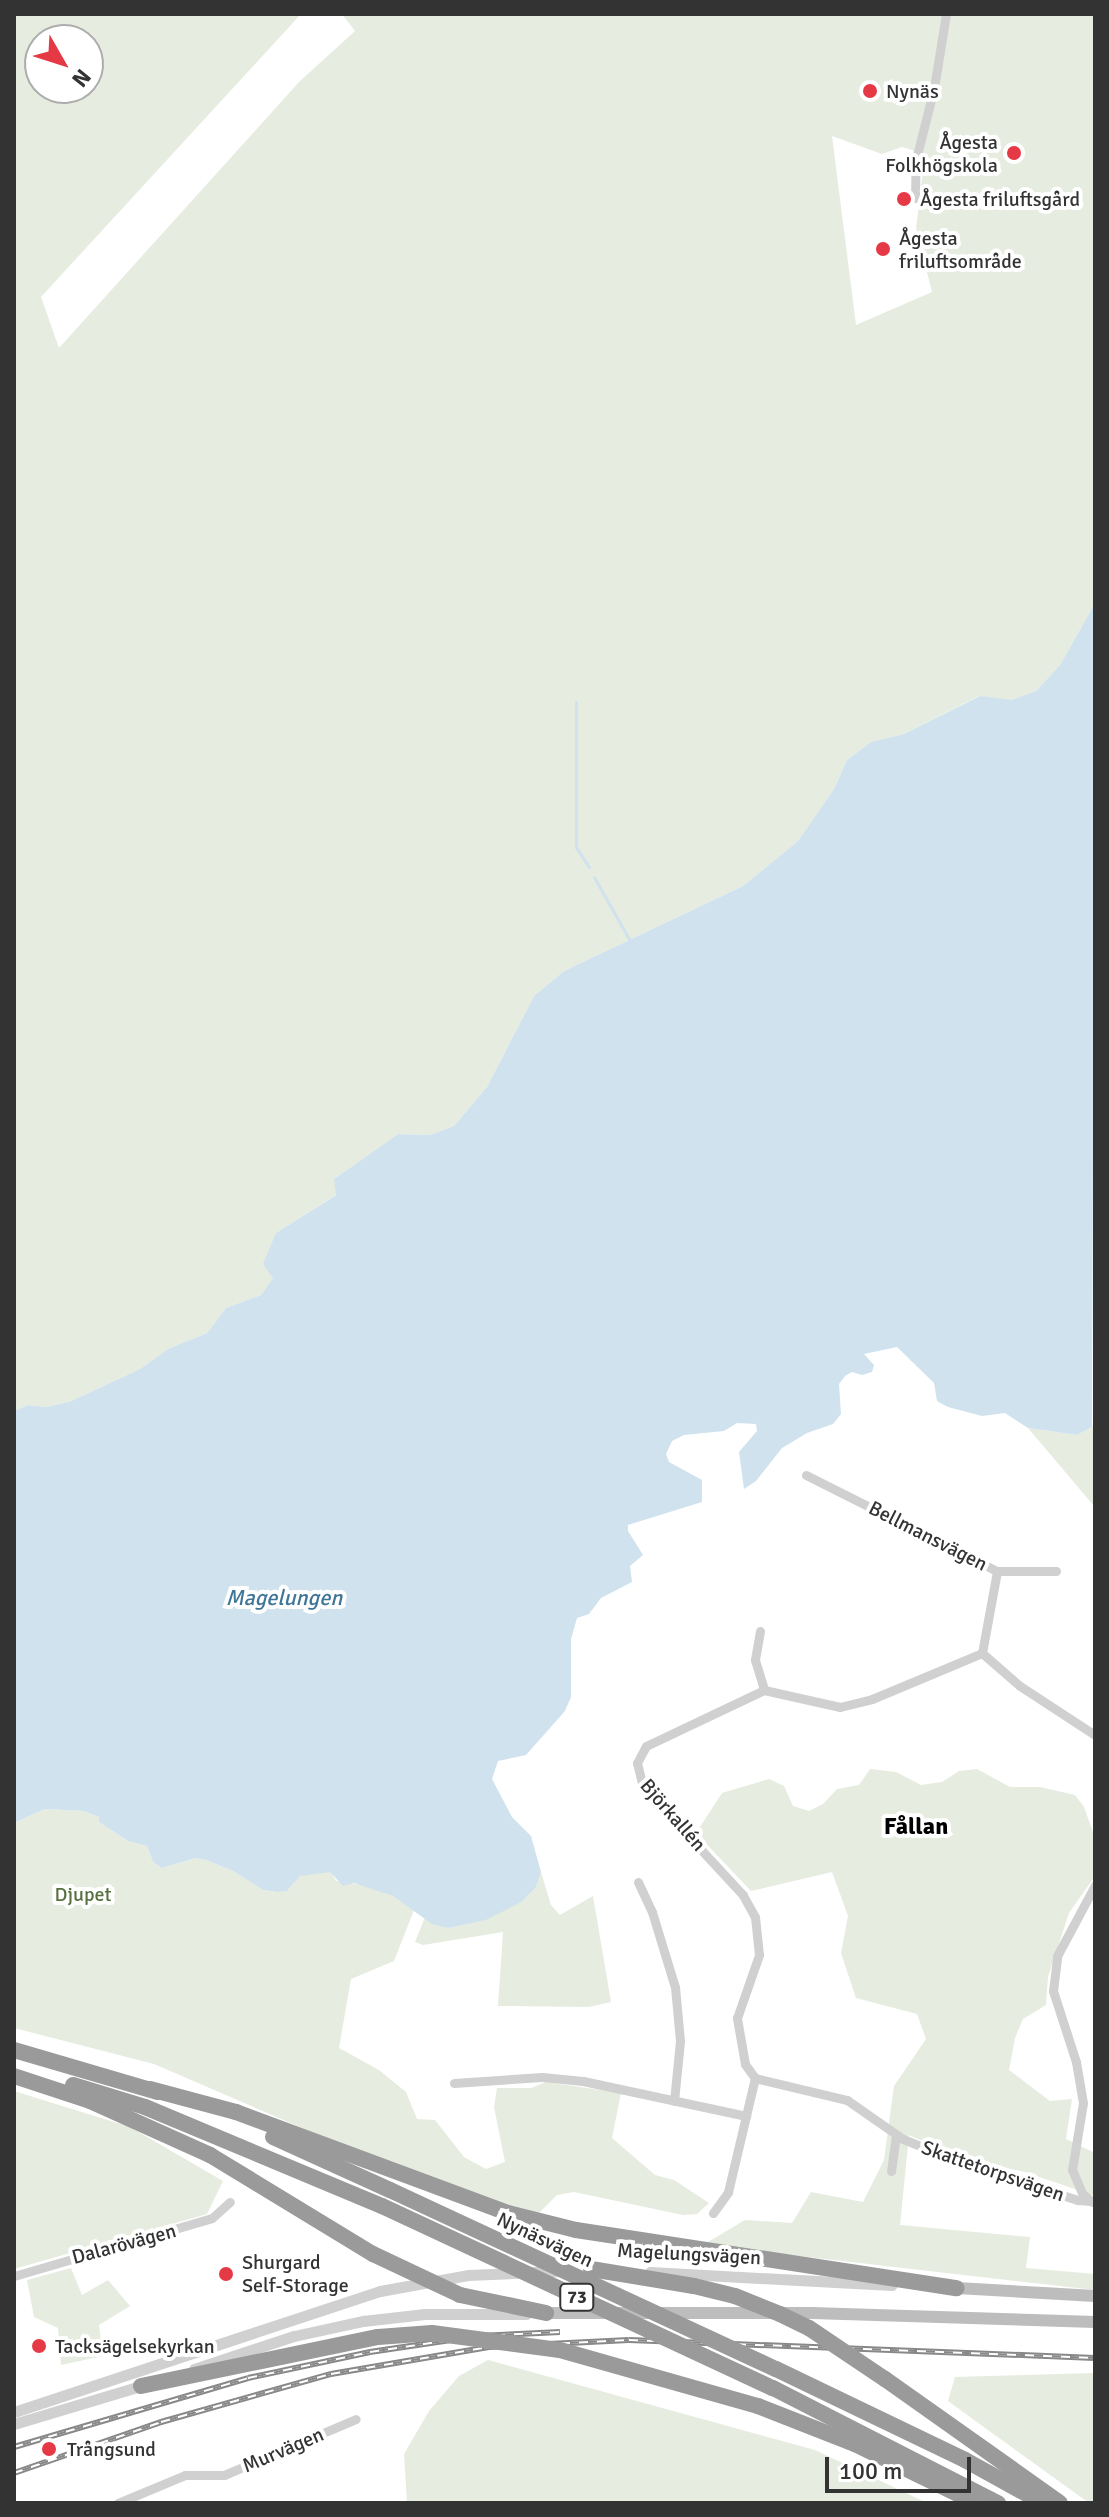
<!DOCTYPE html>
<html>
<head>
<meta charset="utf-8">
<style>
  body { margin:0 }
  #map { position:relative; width:1109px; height:2517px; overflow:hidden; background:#fff; font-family:Signika,sans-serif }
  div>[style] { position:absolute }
  .green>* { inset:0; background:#e6ecdf }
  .water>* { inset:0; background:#cfe2ee }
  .stream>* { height:3px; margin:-1.5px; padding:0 1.5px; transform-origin:1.5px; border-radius:1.5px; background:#cfe2ee }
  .minor>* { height:9px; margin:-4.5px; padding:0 4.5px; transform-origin:4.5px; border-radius:4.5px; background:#d0d0d0 }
  .tertiary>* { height:11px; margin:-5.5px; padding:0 5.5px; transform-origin:5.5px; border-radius:5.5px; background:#d0d0d0 }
  .secondary>* { height:12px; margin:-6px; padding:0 6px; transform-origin:6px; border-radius:6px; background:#bdbdbd }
  .motorway>* { height:16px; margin:-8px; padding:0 8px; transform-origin:8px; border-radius:8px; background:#9a9a9a }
  .rail>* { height:6px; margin-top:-3px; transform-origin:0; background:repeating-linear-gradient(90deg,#fff 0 9px,#888 0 18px); box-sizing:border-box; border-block:2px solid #888 }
  .motorway-bridge>* { height:16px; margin:-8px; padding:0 8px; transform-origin:8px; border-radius:8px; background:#9a9a9a }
  .dots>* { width:22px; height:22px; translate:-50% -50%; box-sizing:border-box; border:4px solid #fff; border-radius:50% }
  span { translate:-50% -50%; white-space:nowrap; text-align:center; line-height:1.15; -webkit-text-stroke:8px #fff; paint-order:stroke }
  .shield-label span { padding:2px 6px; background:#fff; border:2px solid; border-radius:6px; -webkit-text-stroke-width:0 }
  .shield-label { font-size:18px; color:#333; font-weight:700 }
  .poi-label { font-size:20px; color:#333 }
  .left { translate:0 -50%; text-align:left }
  .right { translate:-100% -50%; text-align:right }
  .street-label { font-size:20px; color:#333 }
  .park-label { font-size:20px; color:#56703f }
  .water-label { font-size:22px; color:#3f7597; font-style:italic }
  .quarter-label { font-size:24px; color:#000; font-weight:700 }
  .frame { position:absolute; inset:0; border:16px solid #333; pointer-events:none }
  .north { position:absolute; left:24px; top:24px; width:80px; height:80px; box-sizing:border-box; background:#fff; border:2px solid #adadad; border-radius:50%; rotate:129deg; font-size:22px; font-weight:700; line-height:32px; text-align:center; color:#333 }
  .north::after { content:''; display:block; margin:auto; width:28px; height:36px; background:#e63946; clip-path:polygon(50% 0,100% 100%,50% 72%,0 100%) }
  .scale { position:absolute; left:825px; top:2457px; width:146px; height:36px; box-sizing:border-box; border:4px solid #333; border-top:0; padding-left:10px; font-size:24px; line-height:28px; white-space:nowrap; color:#333; -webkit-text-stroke:6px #fff; paint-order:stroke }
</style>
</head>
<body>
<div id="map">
  <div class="green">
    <i style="clip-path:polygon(evenodd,14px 14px,301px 14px,41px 297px,59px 348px,299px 82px,355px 31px,342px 14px,1095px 14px,1095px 603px,1060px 665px,1036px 691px,1012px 701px,979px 696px,904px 734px,871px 742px,847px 760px,834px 789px,798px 841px,743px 886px,564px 971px,534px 996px,487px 1087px,454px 1126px,430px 1135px,398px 1134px,334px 1179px,337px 1194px,276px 1233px,273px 1278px,261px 1295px,226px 1308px,207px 1333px,168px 1349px,140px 1369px,69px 1402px,46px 1407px,28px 1405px,14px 1411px,14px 14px,40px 40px,88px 40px,88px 88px,40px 88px,40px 40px,14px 14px,832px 136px,882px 154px,902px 147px,925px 154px,916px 228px,932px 292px,856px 325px,832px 136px)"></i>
    <i style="clip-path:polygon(1095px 1420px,1095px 1506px,1094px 1506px,1028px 1428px,1077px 1435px,1092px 1427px)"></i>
    <i style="clip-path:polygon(870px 1769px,896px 1772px,921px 1785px,942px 1782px,959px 1771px,977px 1769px,1010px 1787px,1040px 1787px,1075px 1795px,1084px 1807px,1095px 1838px,1095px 1876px,1069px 1913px,1048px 1977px,1046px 2005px,1023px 2019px,1015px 2038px,1009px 2070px,1050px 2101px,1072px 2099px,1066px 2139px,1095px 2153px,1095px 2196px,1025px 2172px,962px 2158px,909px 2135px,900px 2225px,1030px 2237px,1026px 2268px,1095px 2274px,1095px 2290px,703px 2245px,745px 2220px,792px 2223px,811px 2192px,863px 2202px,884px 2160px,894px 2086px,926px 2039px,917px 2014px,856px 1998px,841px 1953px,848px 1916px,832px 1872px,751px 1891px,696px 1833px,722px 1793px,769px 1779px,784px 1786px,793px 1806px,809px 1811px,823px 1804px,837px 1789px,859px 1785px)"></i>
    <i style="clip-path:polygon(45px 1809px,84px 1811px,99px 1817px,99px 1822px,128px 1841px,147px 1846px,153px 1862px,162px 1868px,196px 1858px,206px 1860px,233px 1871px,263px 1890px,277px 1892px,287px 1891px,300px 1876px,312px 1871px,331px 1872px,336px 1881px,364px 1885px,393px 1896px,414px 1910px,394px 1961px,351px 1979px,339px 2048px,379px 2070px,406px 2092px,417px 2119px,435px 2120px,464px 2157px,486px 2169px,505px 2162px,494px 2107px,497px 2088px,531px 2088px,546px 2082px,621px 2093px,612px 2138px,655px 2175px,674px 2180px,709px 2203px,697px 2214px,683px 2215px,574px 2192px,557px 2195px,538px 2214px,497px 2204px,339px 2144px,154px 2064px,14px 2028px,14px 1823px)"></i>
    <i style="clip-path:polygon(541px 1872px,551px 1905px,560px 1915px,593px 1896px,611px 2002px,589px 2007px,498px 2006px,503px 1932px,423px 1945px,415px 1942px,425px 1917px,449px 1928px,485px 1920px,536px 1887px)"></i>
    <i style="clip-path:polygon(14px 2091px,130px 2127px,223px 2181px,207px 2214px,14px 2269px)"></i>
    <i style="clip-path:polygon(71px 2268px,82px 2295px,108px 2280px,130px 2306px,99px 2325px,103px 2356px,61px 2365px,58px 2328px,34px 2317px,27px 2280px)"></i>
    <i style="clip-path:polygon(488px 2360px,815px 2450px,927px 2503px,407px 2503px,404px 2454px,429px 2411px,459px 2376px)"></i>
    <i style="clip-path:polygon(1095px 2373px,1095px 2503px,1089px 2503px,948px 2401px,955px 2377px)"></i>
  </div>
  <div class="water">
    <i style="clip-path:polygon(1095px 603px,1092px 1427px,1077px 1435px,1028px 1428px,1005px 1413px,982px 1416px,948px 1407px,937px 1401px,934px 1383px,897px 1347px,864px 1354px,874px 1365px,872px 1372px,862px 1375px,852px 1372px,845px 1376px,839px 1384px,841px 1414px,833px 1424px,807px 1433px,782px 1448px,756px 1481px,744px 1489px,739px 1452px,757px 1431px,756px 1424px,737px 1423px,724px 1431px,684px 1435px,672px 1441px,666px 1454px,669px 1462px,702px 1480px,702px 1502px,628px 1525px,628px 1531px,643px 1555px,630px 1566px,632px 1582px,601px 1598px,589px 1614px,577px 1618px,571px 1639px,571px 1697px,565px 1711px,526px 1755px,498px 1761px,492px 1779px,512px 1817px,531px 1836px,541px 1872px,536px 1887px,521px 1902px,486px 1920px,449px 1928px,432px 1924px,393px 1896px,354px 1883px,343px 1886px,330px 1872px,300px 1876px,287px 1891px,277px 1892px,263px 1890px,233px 1871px,206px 1860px,196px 1858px,162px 1868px,153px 1862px,147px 1846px,128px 1841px,99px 1822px,99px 1817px,84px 1811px,45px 1809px,14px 1823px,14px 1411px,28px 1405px,46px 1407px,69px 1402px,140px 1369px,168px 1349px,207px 1333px,226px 1308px,261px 1295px,273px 1278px,263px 1264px,276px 1233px,336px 1195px,334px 1179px,398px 1134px,430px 1135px,454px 1126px,487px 1087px,534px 996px,564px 971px,743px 886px,798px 841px,834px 789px,847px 760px,871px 742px,904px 734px,980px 696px,1012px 700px,1036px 691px,1060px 665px)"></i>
  </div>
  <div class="stream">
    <i style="left:576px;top:702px;width:145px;rotate:90deg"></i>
    <i style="left:576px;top:847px;width:24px;rotate:57deg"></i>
    <i style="left:594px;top:877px;width:71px;rotate:60.6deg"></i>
  </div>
  <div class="minor">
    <i style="left:915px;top:198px;width:39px;rotate:-89deg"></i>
    <i style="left:916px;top:159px;width:73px;rotate:-75.8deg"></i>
    <i style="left:934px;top:88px;width:75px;rotate:-80.8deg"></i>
    <i style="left:806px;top:1475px;width:214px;rotate:26.7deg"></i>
    <i style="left:997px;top:1571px;width:59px"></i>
    <i style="left:760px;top:1631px;width:29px;rotate:100deg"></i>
    <i style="left:755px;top:1660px;width:31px;rotate:73deg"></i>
    <i style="left:982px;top:1653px;width:83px;rotate:-79.6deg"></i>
    <i style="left:638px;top:1882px;width:33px;rotate:65deg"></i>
    <i style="left:652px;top:1912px;width:78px;rotate:73deg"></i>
    <i style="left:675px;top:1987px;width:54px;rotate:84.7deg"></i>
    <i style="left:680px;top:2041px;width:60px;rotate:95.7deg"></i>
    <i style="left:755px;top:2078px;width:17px;rotate:-126deg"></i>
    <i style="left:745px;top:2064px;width:47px;rotate:-99.9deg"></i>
    <i style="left:737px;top:2018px;width:67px;rotate:-70.8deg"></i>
    <i style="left:759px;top:1955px;width:38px;rotate:-96deg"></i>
    <i style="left:755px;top:1917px;width:25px;rotate:-119deg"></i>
    <i style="left:743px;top:1895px;width:147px;rotate:-132.8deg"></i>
    <i style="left:643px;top:1787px;width:25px;rotate:-104deg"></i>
    <i style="left:637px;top:1763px;width:19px;rotate:-62deg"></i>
    <i style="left:646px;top:1746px;width:131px;rotate:-25.4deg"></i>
    <i style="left:764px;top:1690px;width:78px;rotate:12.6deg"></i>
    <i style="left:840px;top:1707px;width:33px;rotate:-14deg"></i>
    <i style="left:872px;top:1699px;width:119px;rotate:-22.7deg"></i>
    <i style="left:982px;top:1653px;width:50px;rotate:41deg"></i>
    <i style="left:1020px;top:1686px;width:90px;rotate:33.2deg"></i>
    <i style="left:755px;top:2078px;width:95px;rotate:13.4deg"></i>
    <i style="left:847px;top:2100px;width:68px;rotate:34.9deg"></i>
    <i style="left:903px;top:2139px;width:61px;rotate:22deg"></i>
    <i style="left:960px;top:2162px;width:124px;rotate:17.9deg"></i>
    <i style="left:1078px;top:2200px;width:13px;rotate:4deg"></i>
    <i style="left:454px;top:2083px;width:88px;rotate:-3.9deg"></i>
    <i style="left:542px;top:2077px;width:41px;rotate:5.6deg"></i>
    <i style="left:583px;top:2081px;width:167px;rotate:12.1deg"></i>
    <i style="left:891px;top:2171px;width:35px;rotate:-82deg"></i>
    <i style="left:1092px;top:2202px;width:13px;rotate:-138deg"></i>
    <i style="left:1082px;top:2193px;width:25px;rotate:-113deg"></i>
    <i style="left:1072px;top:2170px;width:68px;rotate:-80.7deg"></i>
    <i style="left:1083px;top:2103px;width:42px;rotate:-99.7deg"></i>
    <i style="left:1076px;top:2062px;width:75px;rotate:-107.9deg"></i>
    <i style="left:1053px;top:1991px;width:35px;rotate:-83deg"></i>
    <i style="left:1057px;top:1956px;width:81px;rotate:-61.8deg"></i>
    <i style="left:713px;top:2213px;width:26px;rotate:-54deg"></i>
    <i style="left:728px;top:2192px;width:117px;rotate:-76.7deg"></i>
    <i style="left:14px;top:2276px;width:206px;rotate:-16.3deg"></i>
    <i style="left:212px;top:2218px;width:24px;rotate:-42deg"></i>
    <i style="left:118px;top:2503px;width:73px;rotate:-22.7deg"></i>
    <i style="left:185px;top:2475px;width:39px"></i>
    <i style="left:224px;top:2475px;width:143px;rotate:-23deg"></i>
  </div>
  <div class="tertiary">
    <i style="left:650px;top:2272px;width:242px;rotate:3.1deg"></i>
    <i style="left:194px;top:2369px;width:105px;rotate:-18.3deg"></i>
    <i style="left:294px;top:2336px;width:71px;rotate:-12.3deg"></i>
    <i style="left:363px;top:2321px;width:62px;rotate:-6.4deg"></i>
    <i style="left:425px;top:2314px;width:101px"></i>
    <i style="left:14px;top:2412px;width:385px;rotate:-18.3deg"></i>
    <i style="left:380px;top:2291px;width:89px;rotate:-10.3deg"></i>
    <i style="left:468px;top:2275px;width:92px;rotate:-2.5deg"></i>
    <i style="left:14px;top:2424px;width:139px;rotate:-16.7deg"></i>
  </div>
  <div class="secondary">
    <i style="left:957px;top:2288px;width:138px;rotate:3.3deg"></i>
    <i style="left:546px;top:2313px;width:266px"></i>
    <i style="left:812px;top:2313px;width:283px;rotate:1.8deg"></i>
  </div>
  <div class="motorway">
    <i style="left:14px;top:2050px;width:150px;rotate:16.3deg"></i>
    <i style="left:14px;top:2076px;width:80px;rotate:18.2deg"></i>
    <i style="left:90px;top:2101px;width:132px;rotate:24.2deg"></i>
    <i style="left:210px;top:2155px;width:191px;rotate:31.3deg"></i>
    <i style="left:73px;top:2085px;width:75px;rotate:17deg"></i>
    <i style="left:145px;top:2107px;width:257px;rotate:22.7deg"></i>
    <i style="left:150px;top:2089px;width:89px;rotate:15deg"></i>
    <i style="left:236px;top:2112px;width:290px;rotate:20.4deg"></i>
    <i style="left:508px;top:2213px;width:70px;rotate:14deg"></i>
    <i style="left:576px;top:2230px;width:385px;rotate:8.7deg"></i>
    <i style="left:273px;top:2137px;width:128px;rotate:24.4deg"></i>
    <i style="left:591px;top:2269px;width:104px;rotate:9.4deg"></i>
    <i style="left:460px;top:2295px;width:88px;rotate:11.8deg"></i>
    <i style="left:776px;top:2369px;width:210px;rotate:25.7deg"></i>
    <i style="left:965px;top:2460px;width:89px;rotate:28.9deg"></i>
    <i style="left:885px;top:2379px;width:214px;rotate:35.3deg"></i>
    <i style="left:141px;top:2386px;width:242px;rotate:-11.7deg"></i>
    <i style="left:773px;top:2388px;width:253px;rotate:27.1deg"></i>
    <i style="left:758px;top:2406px;width:104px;rotate:21.4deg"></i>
    <i style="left:855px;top:2444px;width:135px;rotate:26deg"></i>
  </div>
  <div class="rail">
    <i style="left:14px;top:2447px;width:244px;rotate:-16.4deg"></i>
    <i style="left:248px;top:2378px;width:125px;rotate:-12deg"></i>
    <i style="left:370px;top:2352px;width:109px;rotate:-8.4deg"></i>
    <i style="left:478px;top:2336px;width:82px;rotate:-2.8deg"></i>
    <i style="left:14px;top:2473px;width:156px;rotate:-19.1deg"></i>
    <i style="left:161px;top:2422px;width:177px;rotate:-15.8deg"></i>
    <i style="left:331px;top:2374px;width:160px;rotate:-9.7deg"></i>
    <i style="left:489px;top:2347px;width:140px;rotate:-2.9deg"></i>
    <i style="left:629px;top:2340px;width:466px;rotate:2.2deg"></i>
  </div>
  <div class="motorway-bridge">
    <i style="left:390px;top:2190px;width:425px;rotate:24.9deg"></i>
    <i style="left:382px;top:2206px;width:431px;rotate:25deg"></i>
    <i style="left:373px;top:2254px;width:96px;rotate:25.2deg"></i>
    <i style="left:694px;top:2286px;width:42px;rotate:13.7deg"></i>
    <i style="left:735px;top:2296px;width:48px;rotate:21.8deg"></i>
    <i style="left:780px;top:2314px;width:32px;rotate:26deg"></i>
    <i style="left:809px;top:2328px;width:92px;rotate:33.9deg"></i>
    <i style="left:378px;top:2337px;width:54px;rotate:-4.2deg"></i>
    <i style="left:432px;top:2333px;width:129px;rotate:7.6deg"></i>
    <i style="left:560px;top:2350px;width:206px;rotate:15.8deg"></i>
  </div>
  <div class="dots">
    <i style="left:870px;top:91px;background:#e63946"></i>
    <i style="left:1014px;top:153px;background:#e63946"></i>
    <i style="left:904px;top:199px;background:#e63946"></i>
    <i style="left:883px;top:249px;background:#e63946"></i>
    <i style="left:226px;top:2274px;background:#e63946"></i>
    <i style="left:39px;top:2346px;background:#e63946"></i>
    <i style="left:49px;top:2449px;background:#e63946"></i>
  </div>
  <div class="shield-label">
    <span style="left:577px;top:2297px">73</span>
  </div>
  <div class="poi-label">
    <span class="left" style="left:886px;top:91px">Nynäs</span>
    <span class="right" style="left:998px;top:154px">Ågesta<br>Folkhögskola</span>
    <span class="left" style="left:920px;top:199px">Ågesta friluftsgård</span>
    <span class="left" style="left:899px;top:250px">Ågesta<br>friluftsområde</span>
    <span class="left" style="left:242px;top:2274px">Shurgard<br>Self-Storage</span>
    <span class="left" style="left:55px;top:2346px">Tacksägelsekyrkan</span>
    <span class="left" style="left:67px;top:2449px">Trångsund</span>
  </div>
  <div class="street-label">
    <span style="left:928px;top:1536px;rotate:27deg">Bellmansvägen</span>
    <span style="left:673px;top:1815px;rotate:49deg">Björkallén</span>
    <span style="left:993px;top:2171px;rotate:19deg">Skattetorpsvägen</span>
    <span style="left:545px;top:2240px;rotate:25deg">Nynäsvägen</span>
    <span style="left:124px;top:2244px;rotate:-15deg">Dalarövägen</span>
    <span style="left:689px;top:2254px;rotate:3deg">Magelungsvägen</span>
    <span style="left:283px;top:2450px;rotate:-23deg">Murvägen</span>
  </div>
  <div class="park-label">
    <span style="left:83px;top:1894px">Djupet</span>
  </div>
  <div class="water-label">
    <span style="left:284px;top:1598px">Magelungen</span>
  </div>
  <div class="quarter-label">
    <span style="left:916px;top:1827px">Fållan</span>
  </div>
  <div class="frame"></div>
  <div class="north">N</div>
  <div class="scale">100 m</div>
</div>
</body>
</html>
